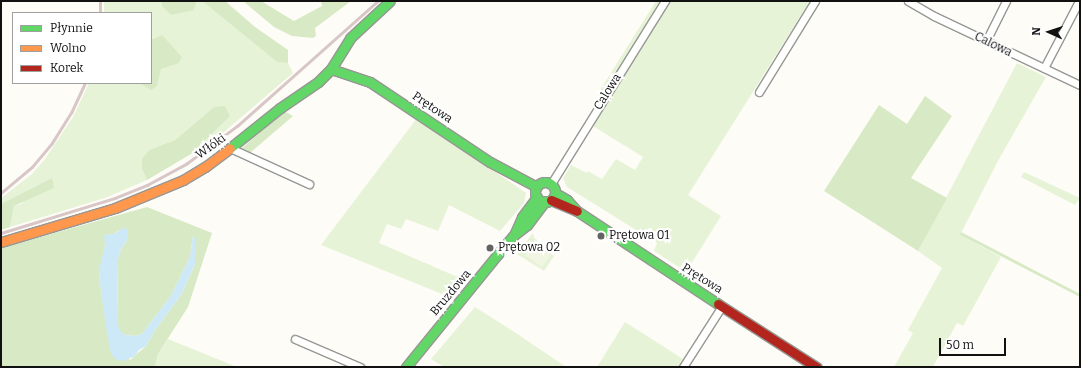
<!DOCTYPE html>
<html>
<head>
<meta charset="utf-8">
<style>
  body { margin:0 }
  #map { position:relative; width:1081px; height:368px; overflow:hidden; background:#fdfcf7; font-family:Bitter,serif }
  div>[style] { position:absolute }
  .green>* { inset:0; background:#e7f3d7 }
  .forest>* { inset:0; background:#d8eac5 }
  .pitch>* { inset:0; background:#f0f6e1 }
  .water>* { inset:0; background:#cde8f7 }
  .roads { filter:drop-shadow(1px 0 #979795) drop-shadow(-1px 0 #979795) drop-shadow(0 1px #979795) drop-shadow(0 -1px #979795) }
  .street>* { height:7px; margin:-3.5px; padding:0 3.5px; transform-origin:3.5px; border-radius:3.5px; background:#fffffe }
  .fast>* { height:9px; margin:-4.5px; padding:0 4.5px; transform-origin:4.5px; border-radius:4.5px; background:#63d668 }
  .fast>.ring { margin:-4.5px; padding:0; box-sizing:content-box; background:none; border:9px solid #63d668; border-radius:50% }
  .slow>* { height:9px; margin:-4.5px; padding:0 4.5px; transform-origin:4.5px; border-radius:4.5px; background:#ff974d }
  .jam>* { height:9px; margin:-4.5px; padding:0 4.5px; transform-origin:4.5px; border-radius:4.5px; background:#b3261e }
  .rail>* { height:2.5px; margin:-1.25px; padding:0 1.25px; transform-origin:1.25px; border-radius:1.25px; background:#d9c6c7 }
  .dots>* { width:11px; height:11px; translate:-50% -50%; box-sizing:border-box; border:2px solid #fff; border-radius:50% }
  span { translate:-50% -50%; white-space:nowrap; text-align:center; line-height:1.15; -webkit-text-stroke:4px #fff; paint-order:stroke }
  .street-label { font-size:12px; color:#111 }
  .poi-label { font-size:12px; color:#111 }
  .left { translate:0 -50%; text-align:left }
  .frame { position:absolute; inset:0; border:2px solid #111; pointer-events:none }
  .legend { position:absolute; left:12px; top:12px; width:140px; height:72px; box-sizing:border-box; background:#fff; border:1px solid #a0a0a0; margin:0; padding:5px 7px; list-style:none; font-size:12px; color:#111 }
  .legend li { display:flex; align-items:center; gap:8px; height:20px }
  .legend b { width:20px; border:1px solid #a0a0a0 }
  .north { position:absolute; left:1029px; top:12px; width:40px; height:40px; -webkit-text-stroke:3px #fff; paint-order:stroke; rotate:273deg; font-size:11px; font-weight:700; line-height:16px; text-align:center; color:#111 }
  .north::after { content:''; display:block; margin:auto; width:14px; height:18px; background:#111; clip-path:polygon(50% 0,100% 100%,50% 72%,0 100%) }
  .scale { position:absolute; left:939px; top:338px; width:67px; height:18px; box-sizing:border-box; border:2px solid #111; border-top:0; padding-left:5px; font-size:12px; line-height:14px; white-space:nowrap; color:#111; -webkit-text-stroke:3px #fff; paint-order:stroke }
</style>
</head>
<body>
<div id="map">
  <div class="green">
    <i style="clip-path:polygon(104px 1px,162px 1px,162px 6px,194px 10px,197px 1px,202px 1px,277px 62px,288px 63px,293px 73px,217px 138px,191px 154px,229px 116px,214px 107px,175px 140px,149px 150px,142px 169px,147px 180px,105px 198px,10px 227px,14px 206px,21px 204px,51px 179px,1px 204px,1px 198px,32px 174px,45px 159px,73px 117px,89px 83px,151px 83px,151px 13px,104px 13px)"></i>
    <i style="clip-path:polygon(656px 1px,661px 1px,601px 97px,597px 95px)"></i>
    <i style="clip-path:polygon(671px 1px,810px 1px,688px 195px,721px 216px,686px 272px,654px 251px,657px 243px,567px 187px,563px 178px,571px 165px,587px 173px,588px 171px,602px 179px,616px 159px,635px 170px,643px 157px,593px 126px)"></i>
    <i style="clip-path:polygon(1017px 63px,1046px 77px,999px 159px,960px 235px,1001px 257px,963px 326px,957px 323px,933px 367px,894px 367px,913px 333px,908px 330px,942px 268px,918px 251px)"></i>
    <i style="clip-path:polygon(417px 118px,526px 193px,524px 203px,500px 231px,449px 205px,438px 231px,406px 219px,401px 229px,387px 224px,379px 243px,460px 278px,447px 296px,321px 245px)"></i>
    <i style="clip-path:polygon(1024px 172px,1080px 198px,1075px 205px,1021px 177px)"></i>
    <i style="clip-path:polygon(533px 233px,534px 238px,539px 241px,537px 244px,554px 256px,544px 271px,517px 254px)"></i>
    <i style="clip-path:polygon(475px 307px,516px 333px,566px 367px,444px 367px,431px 359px)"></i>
    <i style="clip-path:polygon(625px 322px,683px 359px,678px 367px,597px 367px)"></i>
    <i style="clip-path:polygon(168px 339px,237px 367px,155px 367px,158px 354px)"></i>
  </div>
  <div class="forest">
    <i style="clip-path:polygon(162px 1px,197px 1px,194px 10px,171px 15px,162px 6px)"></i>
    <i style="clip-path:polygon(202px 1px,225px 1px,255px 27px,288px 50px,288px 63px,277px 62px)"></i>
    <i style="clip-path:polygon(243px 1px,261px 1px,294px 21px,322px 6px,321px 1px,351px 1px,315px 28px,316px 36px,313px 38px,292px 36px,274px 27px)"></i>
    <i style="clip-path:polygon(162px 35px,182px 57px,179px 63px,161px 69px,157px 86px,151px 90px,139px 83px,151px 83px,151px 40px)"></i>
    <i style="clip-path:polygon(925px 96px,952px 116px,911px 178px,947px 198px,918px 251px,824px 191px,879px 105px,907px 124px)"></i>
    <i style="clip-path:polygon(225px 106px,230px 116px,191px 154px,147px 180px,142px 169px,142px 159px,149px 150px,175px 140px,214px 107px)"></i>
    <i style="clip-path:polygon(284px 111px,293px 116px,250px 153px,241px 149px)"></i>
    <i style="clip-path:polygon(52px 178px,54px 188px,14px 206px,10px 227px,1px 230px,1px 204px)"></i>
    <i style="clip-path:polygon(evenodd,147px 207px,212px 233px,188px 307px,158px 354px,155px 367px,1px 367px,1px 248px,147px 207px,119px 230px,128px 239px,121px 249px,118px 259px,117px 324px,120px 332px,125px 335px,135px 336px,142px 334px,171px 296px,190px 257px,193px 236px,195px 264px,181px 295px,155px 330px,146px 346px,130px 360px,110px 341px,108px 336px,99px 276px,105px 245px,105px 235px,114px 234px,119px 230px)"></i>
    <i style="clip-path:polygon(961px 232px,1080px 294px,1080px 297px,960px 235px)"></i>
  </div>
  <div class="pitch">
    <i style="clip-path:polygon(534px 242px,551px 254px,542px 267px,525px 255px)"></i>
  </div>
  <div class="water">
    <i style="clip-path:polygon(123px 228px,127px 229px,128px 234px,128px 239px,121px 249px,118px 259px,117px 324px,121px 332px,125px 335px,135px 336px,142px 334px,171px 296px,190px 257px,193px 236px,196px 238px,195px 264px,181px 295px,155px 330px,146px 346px,139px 350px,135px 356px,124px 361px,117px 360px,111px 354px,106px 328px,99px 276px,100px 266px,105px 245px,104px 235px,114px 234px)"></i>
  </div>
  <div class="roads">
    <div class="street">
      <i style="left:908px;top:1px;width:30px;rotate:30deg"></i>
      <i style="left:934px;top:16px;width:161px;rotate:25.3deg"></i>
      <i style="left:986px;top:41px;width:45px;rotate:-63.4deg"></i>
      <i style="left:1044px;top:68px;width:76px;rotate:-62.4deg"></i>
      <i style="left:759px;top:92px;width:107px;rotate:-58.4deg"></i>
      <i style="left:230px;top:148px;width:87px;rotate:24.5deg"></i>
      <i style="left:551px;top:184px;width:216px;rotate:-58.1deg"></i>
      <i style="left:295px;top:339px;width:71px;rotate:23.3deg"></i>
      <i style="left:683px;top:367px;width:72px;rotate:-57.4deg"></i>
    </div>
    <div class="fast">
      <i style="left:331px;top:69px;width:41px;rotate:18.4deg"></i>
      <i style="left:370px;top:82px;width:144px;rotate:33.7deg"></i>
      <i style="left:490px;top:162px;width:53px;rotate:28deg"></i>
      <i style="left:230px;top:148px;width:64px;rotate:-38.7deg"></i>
      <i style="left:280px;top:108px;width:46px;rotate:-34.4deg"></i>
      <i style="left:318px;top:82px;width:18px;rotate:-45deg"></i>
      <i style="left:331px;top:69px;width:36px;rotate:-58deg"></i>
      <i style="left:350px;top:38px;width:54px;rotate:-42.8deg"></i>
      <i class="ring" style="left:535px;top:182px;width:11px;height:11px"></i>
      <i style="left:555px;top:193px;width:14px;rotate:30deg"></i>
      <i style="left:567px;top:200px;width:15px;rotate:48deg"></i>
      <i style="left:577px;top:211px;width:169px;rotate:33.4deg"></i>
      <i style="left:515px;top:233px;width:17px;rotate:-66deg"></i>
      <i style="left:522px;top:217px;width:25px;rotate:-53deg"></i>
      <i style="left:406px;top:367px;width:144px;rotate:-50.9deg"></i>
      <i style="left:497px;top:255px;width:26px;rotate:-50deg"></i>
      <i style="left:514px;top:235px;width:16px;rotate:-38deg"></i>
      <i style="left:527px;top:225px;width:30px;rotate:-53deg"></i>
    </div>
    <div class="slow">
      <i style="left:1px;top:242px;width:119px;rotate:-16.6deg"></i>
      <i style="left:115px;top:208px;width:74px;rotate:-22.4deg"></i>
      <i style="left:183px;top:180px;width:26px;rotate:-31deg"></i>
      <i style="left:205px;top:167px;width:31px;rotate:-37deg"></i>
    </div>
    <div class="jam">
      <i style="left:551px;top:200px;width:28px;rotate:23deg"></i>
      <i style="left:718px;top:304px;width:117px;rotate:32.7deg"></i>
    </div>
  </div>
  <div class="rail">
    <i style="left:100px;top:13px;width:12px;rotate:-90deg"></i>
    <i style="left:1px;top:193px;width:40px;rotate:-40deg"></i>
    <i style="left:32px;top:167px;width:31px;rotate:-50deg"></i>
    <i style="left:52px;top:143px;width:36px;rotate:-58deg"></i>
    <i style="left:71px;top:113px;width:33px;rotate:-65deg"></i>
    <i style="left:1px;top:233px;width:119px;rotate:-17.1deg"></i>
    <i style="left:115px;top:198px;width:35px;rotate:-22deg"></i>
    <i style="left:147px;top:185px;width:44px;rotate:-28.3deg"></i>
    <i style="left:186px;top:164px;width:64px;rotate:-36.7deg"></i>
    <i style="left:237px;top:126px;width:188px;rotate:-41.6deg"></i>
  </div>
  <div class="dots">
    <i style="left:601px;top:236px;background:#646362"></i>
    <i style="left:490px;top:248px;background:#646362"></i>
  </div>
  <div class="street-label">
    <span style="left:993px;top:45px;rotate:26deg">Calowa</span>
    <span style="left:608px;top:92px;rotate:-58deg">Calowa</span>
    <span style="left:432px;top:108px;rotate:34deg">Prętowa</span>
    <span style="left:211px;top:147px;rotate:-36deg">Włóki</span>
    <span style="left:702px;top:279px;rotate:32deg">Prętowa</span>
    <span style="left:451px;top:293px;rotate:-50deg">Bruzdowa</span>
  </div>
  <div class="poi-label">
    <span class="left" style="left:609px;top:236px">Prętowa 01</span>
    <span class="left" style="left:498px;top:248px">Prętowa 02</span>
  </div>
  <div class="frame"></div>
  <ul class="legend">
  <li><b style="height:5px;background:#63d668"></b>Płynnie</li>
  <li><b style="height:5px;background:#ff974d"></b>Wolno</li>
  <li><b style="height:5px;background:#b3261e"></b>Korek</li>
  </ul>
  <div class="north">N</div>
  <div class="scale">50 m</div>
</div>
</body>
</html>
